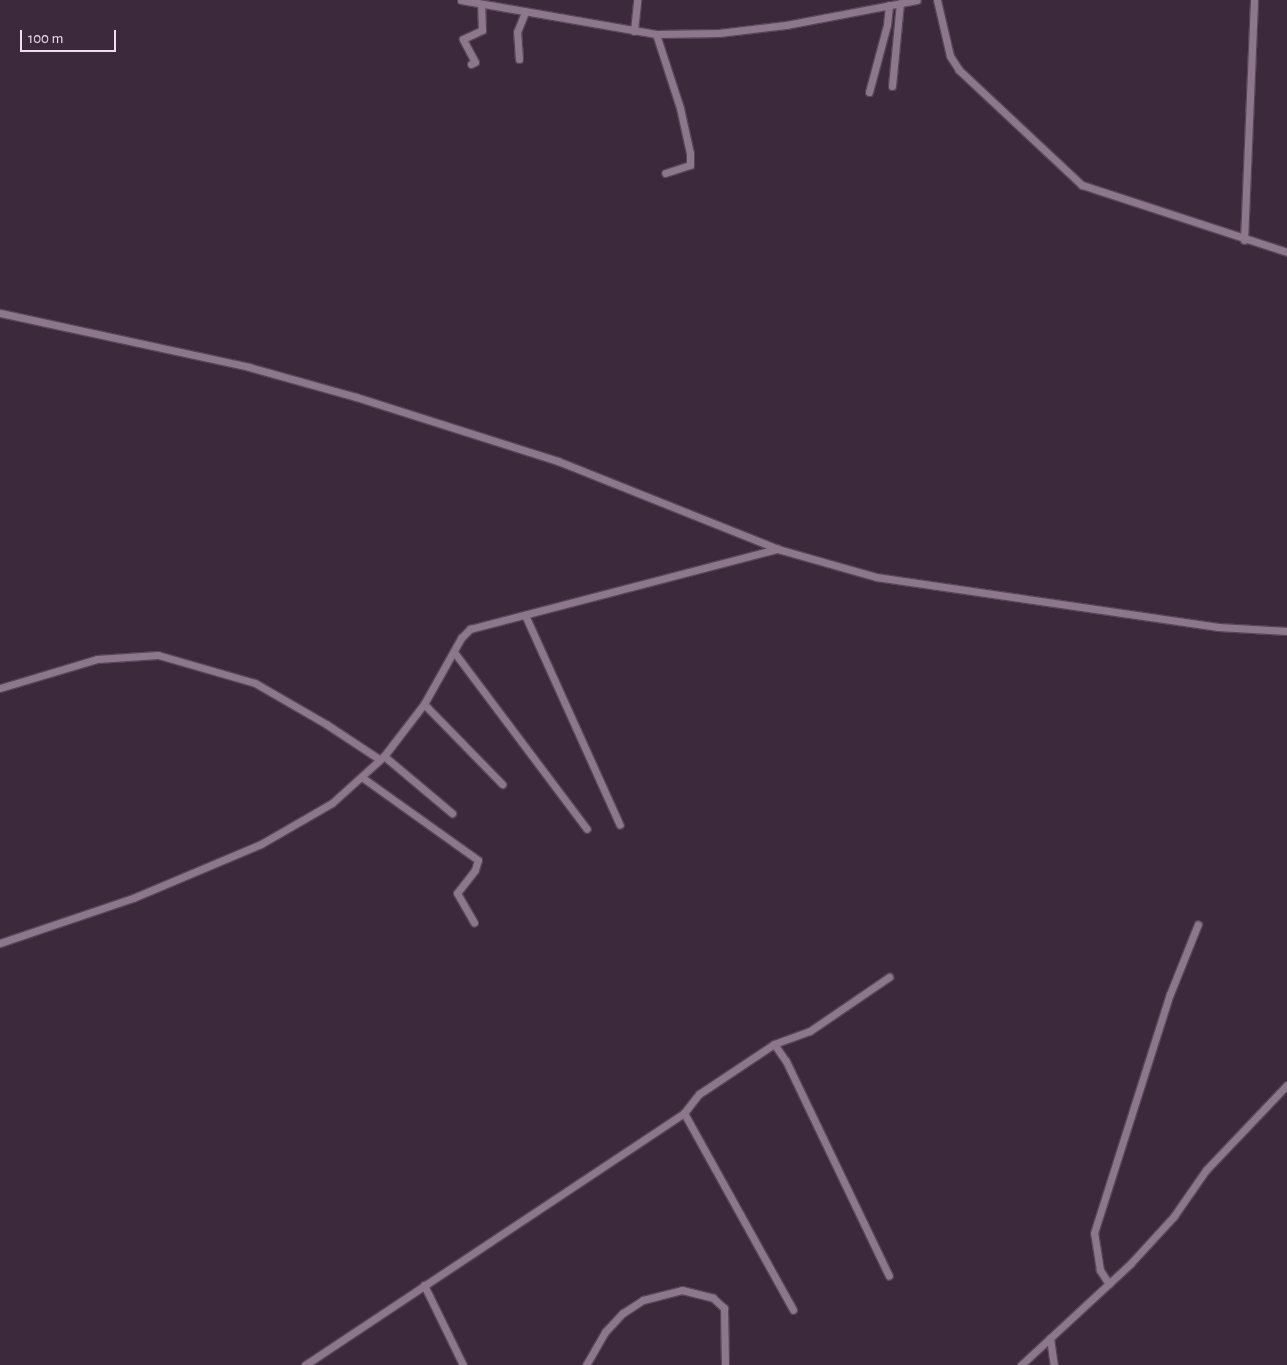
<!DOCTYPE html>
<html>
<head>
<meta charset="utf-8">
<style>
  body { margin:0 }
  #map { position:relative; width:1287px; height:1365px; overflow:hidden; background:#3c293c; font-family:"Alegreya Sans",sans-serif }
  div>[style] { position:absolute }
  .roads { filter:drop-shadow(1px 0 #574757) drop-shadow(-1px 0 #574757) drop-shadow(0 1px #574757) drop-shadow(0 -1px #574757) }
  .street>* { height:7px; margin:-3.5px; padding:0 3.5px; transform-origin:3.5px; border-radius:3.5px; background:#8d778d }
  span { translate:-50% -50%; white-space:nowrap; text-align:center; line-height:1.15; -webkit-text-stroke:5px #3c293c; paint-order:stroke }
  .scale { position:absolute; left:20px; top:30px; width:96px; height:22px; box-sizing:border-box; border:2px solid #ecdfeb; border-top:0; padding-left:6px; font-size:15px; line-height:18px; white-space:nowrap; color:#ecdfeb; -webkit-text-stroke:4px #3c293c; paint-order:stroke }
</style>
</head>
<body>
<div id="map">
  <div class="roads">
    <div class="street">
      <i style="left:461px;top:0;width:198px;rotate:9.9deg"></i>
      <i style="left:656px;top:34px;width:63px;rotate:-0.9deg"></i>
      <i style="left:719px;top:33px;width:67px;rotate:-6.8deg"></i>
      <i style="left:786px;top:25px;width:133px;rotate:-10.8deg"></i>
      <i style="left:937px;top:0;width:57px;rotate:76.9deg"></i>
      <i style="left:950px;top:56px;width:17px;rotate:57deg"></i>
      <i style="left:959px;top:70px;width:168px;rotate:43.1deg"></i>
      <i style="left:1082px;top:185px;width:216px;rotate:18.1deg"></i>
      <i style="left:634px;top:31px;width:31px;rotate:-84deg"></i>
      <i style="left:656px;top:34px;width:78px;rotate:72deg"></i>
      <i style="left:680px;top:108px;width:46px;rotate:77.5deg"></i>
      <i style="left:690px;top:153px;width:12px;rotate:90deg"></i>
      <i style="left:690px;top:165px;width:26px;rotate:162deg"></i>
      <i style="left:519px;top:59px;width:27px;rotate:-94deg"></i>
      <i style="left:517px;top:32px;width:22px;rotate:-68deg"></i>
      <i style="left:471px;top:64px;width:4px;rotate:-27deg"></i>
      <i style="left:475px;top:62px;width:26px;rotate:-118deg"></i>
      <i style="left:463px;top:39px;width:21px;rotate:-25deg"></i>
      <i style="left:482px;top:30px;width:25px;rotate:-92deg"></i>
      <i style="left:892px;top:86px;width:83px;rotate:-84.5deg"></i>
      <i style="left:869px;top:92px;width:69px;rotate:-75deg"></i>
      <i style="left:887px;top:25px;width:20px;rotate:-84deg"></i>
      <i style="left:1244px;top:240px;width:240px;rotate:-87.6deg"></i>
      <i style="left:0;top:313px;width:255px;rotate:12.2deg"></i>
      <i style="left:249px;top:367px;width:111px;rotate:15.7deg"></i>
      <i style="left:356px;top:397px;width:212px;rotate:17.6deg"></i>
      <i style="left:558px;top:461px;width:237px;rotate:21.8deg"></i>
      <i style="left:778px;top:549px;width:102px;rotate:15.9deg"></i>
      <i style="left:876px;top:577px;width:346px;rotate:8.3deg"></i>
      <i style="left:1218px;top:627px;width:69px;rotate:3.3deg"></i>
      <i style="left:525px;top:615px;width:230px;rotate:65.7deg"></i>
      <i style="left:454px;top:652px;width:221px;rotate:53.1deg"></i>
      <i style="left:0;top:688px;width:101px;rotate:-16.6deg"></i>
      <i style="left:97px;top:659px;width:61px;rotate:-3.8deg"></i>
      <i style="left:158px;top:655px;width:101px;rotate:16.1deg"></i>
      <i style="left:255px;top:683px;width:82px;rotate:30deg"></i>
      <i style="left:326px;top:724px;width:64px;rotate:33.4deg"></i>
      <i style="left:424px;top:704px;width:112px;rotate:45.7deg"></i>
      <i style="left:384px;top:756px;width:89px;rotate:40deg"></i>
      <i style="left:363px;top:778px;width:141px;rotate:35.5deg"></i>
      <i style="left:478px;top:860px;width:10px;rotate:107deg"></i>
      <i style="left:475px;top:870px;width:29px;rotate:128deg"></i>
      <i style="left:457px;top:893px;width:34px;rotate:60deg"></i>
      <i style="left:0;top:943px;width:140px;rotate:-18.7deg"></i>
      <i style="left:133px;top:898px;width:139px;rotate:-22.9deg"></i>
      <i style="left:261px;top:844px;width:82px;rotate:-30deg"></i>
      <i style="left:332px;top:803px;width:70px;rotate:-42.1deg"></i>
      <i style="left:384px;top:756px;width:66px;rotate:-52.4deg"></i>
      <i style="left:424px;top:704px;width:76px;rotate:-60.7deg"></i>
      <i style="left:461px;top:638px;width:13px;rotate:-45deg"></i>
      <i style="left:470px;top:629px;width:318px;rotate:-14.6deg"></i>
      <i style="left:774px;top:1044px;width:21px;rotate:55deg"></i>
      <i style="left:786px;top:1061px;width:238px;rotate:64.4deg"></i>
      <i style="left:684px;top:1113px;width:225px;rotate:61deg"></i>
      <i style="left:1109px;top:1284px;width:17px;rotate:-123deg"></i>
      <i style="left:1100px;top:1270px;width:37px;rotate:-99deg"></i>
      <i style="left:1094px;top:1233px;width:251px;rotate:-72.4deg"></i>
      <i style="left:1170px;top:994px;width:75px;rotate:-68.2deg"></i>
      <i style="left:424px;top:1285px;width:89px;rotate:64deg"></i>
      <i style="left:1050px;top:1338px;width:27px;rotate:82deg"></i>
      <i style="left:305px;top:1365px;width:455px;rotate:-33.6deg"></i>
      <i style="left:684px;top:1113px;width:24px;rotate:-52deg"></i>
      <i style="left:699px;top:1094px;width:90px;rotate:-33.7deg"></i>
      <i style="left:774px;top:1044px;width:38px;rotate:-20deg"></i>
      <i style="left:810px;top:1031px;width:96px;rotate:-34.4deg"></i>
      <i style="left:586px;top:1365px;width:38px;rotate:-60deg"></i>
      <i style="left:605px;top:1332px;width:26px;rotate:-47deg"></i>
      <i style="left:623px;top:1313px;width:24px;rotate:-33deg"></i>
      <i style="left:643px;top:1300px;width:40px;rotate:-14.4deg"></i>
      <i style="left:682px;top:1290px;width:32px;rotate:14deg"></i>
      <i style="left:713px;top:1298px;width:15px;rotate:42deg"></i>
      <i style="left:724px;top:1308px;width:57px;rotate:89deg"></i>
      <i style="left:1021px;top:1365px;width:150px;rotate:-42.8deg"></i>
      <i style="left:1131px;top:1263px;width:64px;rotate:-47.5deg"></i>
      <i style="left:1174px;top:1216px;width:56px;rotate:-55.2deg"></i>
      <i style="left:1206px;top:1170px;width:117px;rotate:-46.4deg"></i>
    </div>
  </div>
  <div class="scale">100 m</div>
</div>
</body>
</html>
